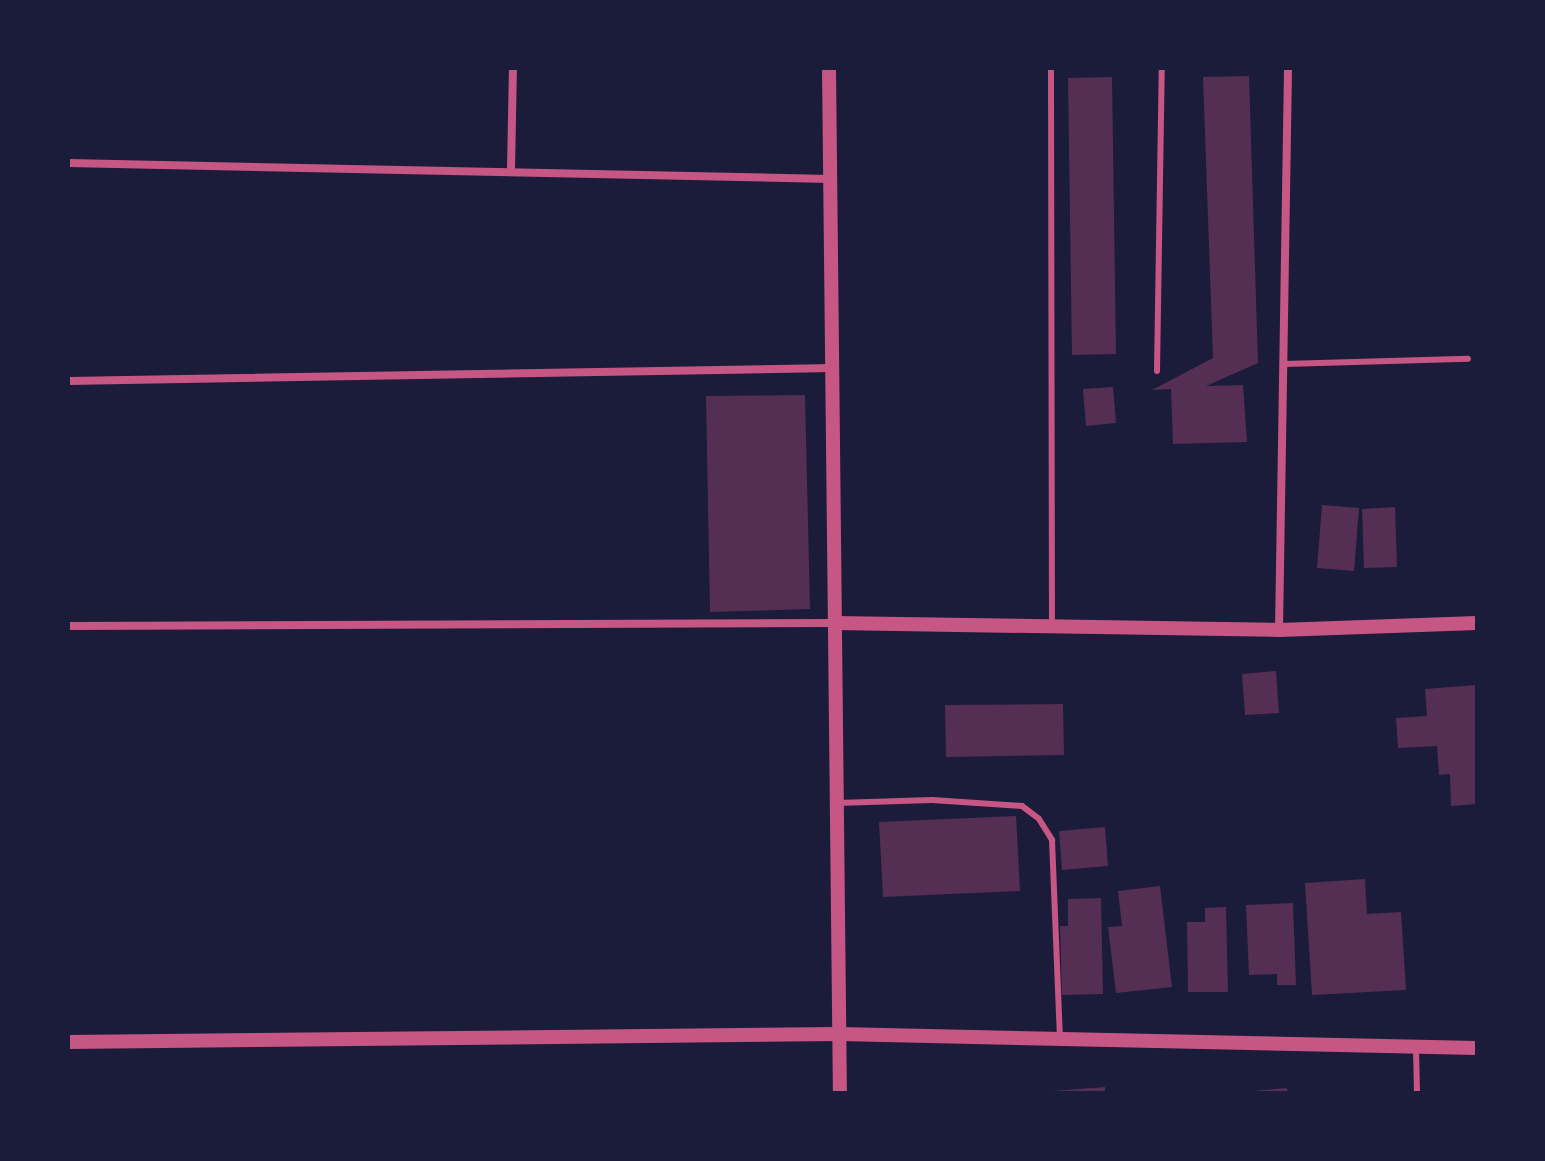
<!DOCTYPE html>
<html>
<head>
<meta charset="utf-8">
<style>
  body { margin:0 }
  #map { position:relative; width:1545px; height:1161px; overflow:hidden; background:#1b1b3a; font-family:Overpass,sans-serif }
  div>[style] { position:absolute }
  .building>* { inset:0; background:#542f53 }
  .service>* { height:6px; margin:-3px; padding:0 3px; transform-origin:3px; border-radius:3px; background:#c65784 }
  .minor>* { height:8px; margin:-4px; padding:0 4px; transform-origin:4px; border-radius:4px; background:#c65784 }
  .tertiary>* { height:14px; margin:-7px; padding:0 7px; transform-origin:7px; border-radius:7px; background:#c65784 }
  span { translate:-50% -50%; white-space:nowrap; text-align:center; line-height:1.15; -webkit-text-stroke:6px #1b1b3a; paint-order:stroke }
  .frame { position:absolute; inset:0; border:70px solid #1b1b3a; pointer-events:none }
</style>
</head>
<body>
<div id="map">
  <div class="building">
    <i style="clip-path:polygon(1249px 76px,1258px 363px,1206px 386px,1243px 385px,1247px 442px,1173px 444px,1171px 389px,1152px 390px,1213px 358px,1203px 77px)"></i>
    <i style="clip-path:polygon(1112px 77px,1116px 354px,1072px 355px,1068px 78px)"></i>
    <i style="clip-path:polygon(1113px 387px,1116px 423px,1086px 426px,1083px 389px)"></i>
    <i style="clip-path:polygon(805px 395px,810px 609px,710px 612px,706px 396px)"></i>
    <i style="clip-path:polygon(1322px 505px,1359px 508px,1354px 571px,1317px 568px)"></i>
    <i style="clip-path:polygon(1395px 507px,1397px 567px,1364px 568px,1362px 509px)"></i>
    <i style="clip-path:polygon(1276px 671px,1279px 713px,1245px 715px,1242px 674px)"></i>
    <i style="clip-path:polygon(1477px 685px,1477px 804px,1451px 806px,1450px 774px,1439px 775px,1437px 746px,1398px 748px,1396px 718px,1427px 716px,1425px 689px)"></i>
    <i style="clip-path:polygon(1063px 704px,1064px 755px,946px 757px,945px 705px)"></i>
    <i style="clip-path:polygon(1016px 816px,1020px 891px,883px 897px,879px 822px)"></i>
    <i style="clip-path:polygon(1105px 827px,1108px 866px,1062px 870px,1059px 831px)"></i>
    <i style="clip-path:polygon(1365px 879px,1367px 914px,1401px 912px,1406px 990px,1312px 995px,1305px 883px)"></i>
    <i style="clip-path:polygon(1160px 886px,1172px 987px,1116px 993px,1108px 927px,1122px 926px,1118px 891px)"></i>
    <i style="clip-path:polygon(1101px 898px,1103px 994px,1062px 995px,1060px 926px,1068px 926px,1068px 899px)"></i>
    <i style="clip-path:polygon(1293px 903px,1296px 985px,1277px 985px,1277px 974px,1249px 975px,1246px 905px)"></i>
    <i style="clip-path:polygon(1226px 907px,1228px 992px,1188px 992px,1187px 922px,1205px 922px,1205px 908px)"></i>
    <i style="clip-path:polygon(1105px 1087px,1105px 1093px,1052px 1093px,1052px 1091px)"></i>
    <i style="clip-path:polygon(1287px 1088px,1288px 1093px,1253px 1093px,1253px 1091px)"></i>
  </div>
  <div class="service">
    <i style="left:1051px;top:68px;width:559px;rotate:89.9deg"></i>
    <i style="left:1284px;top:364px;width:184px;rotate:-1.6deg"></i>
    <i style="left:1157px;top:371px;width:303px;rotate:-89.1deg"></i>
    <i style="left:837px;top:803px;width:95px;rotate:-1.8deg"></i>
    <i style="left:932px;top:800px;width:90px;rotate:3.8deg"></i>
    <i style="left:1022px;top:806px;width:21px;rotate:37deg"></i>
    <i style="left:1039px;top:819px;width:25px;rotate:58deg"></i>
    <i style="left:1052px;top:840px;width:196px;rotate:87.7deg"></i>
    <i style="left:1416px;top:1049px;width:44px;rotate:88.7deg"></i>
  </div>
  <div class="minor">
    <i style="left:68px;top:163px;width:763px;rotate:1.2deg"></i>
    <i style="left:511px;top:170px;width:102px;rotate:-88.9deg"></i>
    <i style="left:68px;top:381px;width:764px;rotate:-0.97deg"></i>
    <i style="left:68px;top:626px;width:767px;rotate:-0.22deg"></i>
    <i style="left:1279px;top:630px;width:562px;rotate:-89.08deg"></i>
  </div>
  <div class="tertiary">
    <i style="left:829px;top:68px;width:1025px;rotate:89.39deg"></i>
    <i style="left:835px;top:623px;width:444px;rotate:0.9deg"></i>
    <i style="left:1279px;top:630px;width:198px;rotate:-2deg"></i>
    <i style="left:68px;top:1042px;width:771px;rotate:-0.59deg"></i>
    <i style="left:839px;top:1034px;width:638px;rotate:1.26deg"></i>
  </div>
  <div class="frame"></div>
</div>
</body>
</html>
